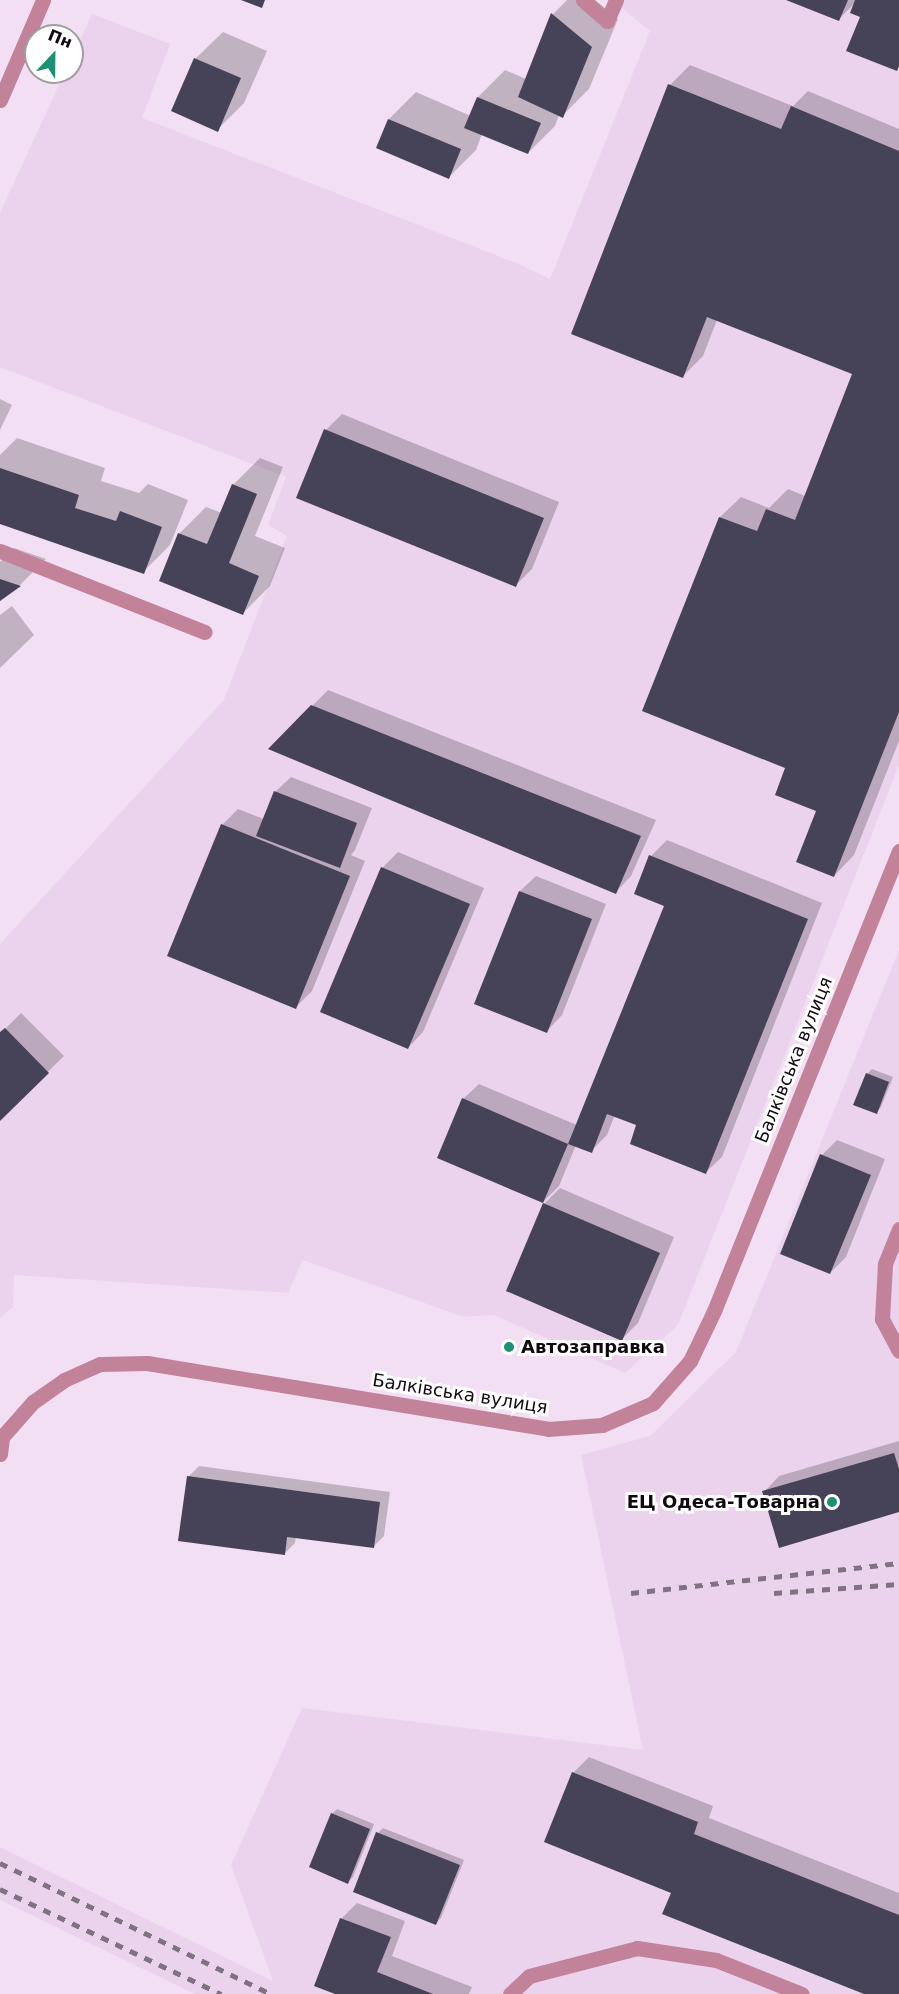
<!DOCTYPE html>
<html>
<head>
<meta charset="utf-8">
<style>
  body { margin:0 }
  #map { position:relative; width:899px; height:1994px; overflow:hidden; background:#f2dff3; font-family:"DejaVu Sans",sans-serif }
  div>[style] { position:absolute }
  .built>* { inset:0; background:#ecd3ed }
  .shadow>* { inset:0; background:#0003 }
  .building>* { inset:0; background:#464257 }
  .minor>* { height:15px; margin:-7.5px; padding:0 7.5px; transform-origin:7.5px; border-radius:7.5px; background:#c1829a }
  .rail>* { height:4.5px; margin-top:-2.25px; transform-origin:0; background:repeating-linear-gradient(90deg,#807381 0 8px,transparent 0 16px) }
  .dots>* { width:16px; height:16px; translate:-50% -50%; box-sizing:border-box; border:3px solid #fff; border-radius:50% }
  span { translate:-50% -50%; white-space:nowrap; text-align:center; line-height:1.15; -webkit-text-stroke:6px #fff; paint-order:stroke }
  .street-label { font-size:18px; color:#100910 }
  .poi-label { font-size:18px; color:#100910; font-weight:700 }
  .left { translate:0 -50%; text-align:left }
  .right { translate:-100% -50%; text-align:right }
  .north { position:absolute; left:24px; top:24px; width:60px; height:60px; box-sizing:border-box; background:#fff; border:2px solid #9f9d9f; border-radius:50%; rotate:22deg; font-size:16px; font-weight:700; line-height:24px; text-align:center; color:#100910 }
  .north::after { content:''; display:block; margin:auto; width:21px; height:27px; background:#1b9074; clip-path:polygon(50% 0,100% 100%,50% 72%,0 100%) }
</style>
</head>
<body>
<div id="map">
  <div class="built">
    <i style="clip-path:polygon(612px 0,899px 0,899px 765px,678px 1325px,625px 1373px,494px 1315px,464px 1317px,303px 1260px,288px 1293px,14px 1275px,13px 1307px,0 1318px,0 944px,224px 700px,287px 536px,268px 525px,286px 477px,0 367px,0 213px,65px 72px,72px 72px,72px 58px,92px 14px,170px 44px,142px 118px,519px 264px,550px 279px,650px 31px)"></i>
    <i style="clip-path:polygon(899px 950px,899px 1994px,195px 1994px,0 1900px,0 1847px,273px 1981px,231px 1865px,302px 1708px,643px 1750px,581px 1455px,650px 1436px,736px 1352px)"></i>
  </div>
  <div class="shadow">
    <i style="clip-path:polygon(567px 0,595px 0,618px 19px,589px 89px,562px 116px,559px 115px,555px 126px,528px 153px,482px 134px,476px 150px,449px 177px,389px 119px,416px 92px,471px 116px,478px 97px,505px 70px,526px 79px,553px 14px)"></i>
    <i style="clip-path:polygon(790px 0,899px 0,899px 67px,896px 70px,855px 3px,839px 19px)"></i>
    <i style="clip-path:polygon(223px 32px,267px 51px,244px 103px,217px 130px,173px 110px,196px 58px)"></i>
    <i style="clip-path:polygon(690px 65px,793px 106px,808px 91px,899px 129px,899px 741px,854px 855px,834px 876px,818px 810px,787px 767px,644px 710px,720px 517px,741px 497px,769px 508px,788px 489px,805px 496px,854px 373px,717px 320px,703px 356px,683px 376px,670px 85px)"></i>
    <i style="clip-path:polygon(0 399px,12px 405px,0 430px)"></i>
    <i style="clip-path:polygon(342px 414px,559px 502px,532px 569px,516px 585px,298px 497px,326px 430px)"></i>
    <i style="clip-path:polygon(17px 438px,105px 468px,101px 481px,139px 493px,148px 484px,188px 500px,170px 545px,143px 572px,0 522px,0 455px)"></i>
    <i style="clip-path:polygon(260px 458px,283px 467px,255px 536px,285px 548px,270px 586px,243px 613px,179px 534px,206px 507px,222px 513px,233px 485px)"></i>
    <i style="clip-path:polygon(14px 548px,46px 559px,20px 585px,0 599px,0 562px)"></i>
    <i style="clip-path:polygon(12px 606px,34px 635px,0 668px,0 615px)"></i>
    <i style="clip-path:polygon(328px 690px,656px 820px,631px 876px,616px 892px,271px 748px)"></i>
    <i style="clip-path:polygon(291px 777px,372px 808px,355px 850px,351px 855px,365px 861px,312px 991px,296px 1007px,169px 955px,222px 825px,238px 809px,264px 819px,275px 792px)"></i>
    <i style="clip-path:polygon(667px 840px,822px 903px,722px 1157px,706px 1172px,638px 1125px,615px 1115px,607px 1135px,591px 1151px,576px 1145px,559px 1186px,543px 1202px,463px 1099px,479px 1084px,577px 1125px,666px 905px,651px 856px)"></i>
    <i style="clip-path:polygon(398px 852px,484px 888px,423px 1032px,408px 1048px,382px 868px)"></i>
    <i style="clip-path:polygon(536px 876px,606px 904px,562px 1015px,547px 1031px,476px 1003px,520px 891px)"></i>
    <i style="clip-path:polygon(21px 1013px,64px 1056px,0 1119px,0 1034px)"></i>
    <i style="clip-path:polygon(872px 1069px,893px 1077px,881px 1107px,876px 1112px,867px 1074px)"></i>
    <i style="clip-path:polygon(837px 1140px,885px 1159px,846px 1257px,830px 1273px,822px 1155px)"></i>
    <i style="clip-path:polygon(560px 1188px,674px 1237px,638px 1323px,622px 1339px,544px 1204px)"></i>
    <i style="clip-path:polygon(899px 1441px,899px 1511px,764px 1492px,779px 1476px)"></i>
    <i style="clip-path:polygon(199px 1466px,390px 1492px,384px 1536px,373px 1547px,296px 1536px,295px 1543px,284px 1554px,188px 1477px)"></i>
    <i style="clip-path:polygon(589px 1757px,713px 1806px,709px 1818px,899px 1893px,899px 1994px,868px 1994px,673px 1892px,573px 1773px)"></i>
    <i style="clip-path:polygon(337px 1809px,374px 1824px,353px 1877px,348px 1882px,332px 1814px)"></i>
    <i style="clip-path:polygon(383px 1828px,464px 1860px,441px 1918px,436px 1923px,378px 1833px)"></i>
    <i style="clip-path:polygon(357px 1903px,405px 1921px,392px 1956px,472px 1987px,469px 1994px,340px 1994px,341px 1919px)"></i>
  </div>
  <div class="building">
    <i style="clip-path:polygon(241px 0,265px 0,262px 8px)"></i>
    <i style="clip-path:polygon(786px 0,848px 0,839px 21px)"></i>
    <i style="clip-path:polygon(855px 0,899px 0,899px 66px,897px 71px,846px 51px,860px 17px,850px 13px)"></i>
    <i style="clip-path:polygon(551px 13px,592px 47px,563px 118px,518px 97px)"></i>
    <i style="clip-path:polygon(194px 58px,241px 78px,218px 132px,171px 111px)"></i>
    <i style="clip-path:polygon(668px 84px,781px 129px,791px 106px,899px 151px,899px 712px,834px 877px,796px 862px,816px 811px,775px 795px,785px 768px,642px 711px,719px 517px,757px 531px,766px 509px,795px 520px,852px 374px,707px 317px,683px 378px,571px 334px)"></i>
    <i style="clip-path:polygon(477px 97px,541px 123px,528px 154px,464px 128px)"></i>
    <i style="clip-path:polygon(388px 119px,461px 149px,449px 179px,376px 148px)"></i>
    <i style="clip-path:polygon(324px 429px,544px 518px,516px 587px,296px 498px)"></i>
    <i style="clip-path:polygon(0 468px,79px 495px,75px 508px,116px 521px,120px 511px,162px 527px,144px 574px,0 524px)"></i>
    <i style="clip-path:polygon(232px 484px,257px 494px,229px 563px,259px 576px,243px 615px,159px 581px,178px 533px,207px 544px)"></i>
    <i style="clip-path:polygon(0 579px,21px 586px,0 601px)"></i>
    <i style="clip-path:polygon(311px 705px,641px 836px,616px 894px,268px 749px)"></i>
    <i style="clip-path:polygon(274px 791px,357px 823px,340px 868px,256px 836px)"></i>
    <i style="clip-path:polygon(221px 824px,350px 876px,296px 1009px,167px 956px)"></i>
    <i style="clip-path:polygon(649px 855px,808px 919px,706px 1174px,630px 1144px,636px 1125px,607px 1114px,592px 1153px,568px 1144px,664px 906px,634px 894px)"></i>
    <i style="clip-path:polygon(381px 867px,470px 904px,408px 1049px,320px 1012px)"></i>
    <i style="clip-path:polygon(519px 891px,592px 919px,547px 1033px,474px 1004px)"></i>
    <i style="clip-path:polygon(5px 1028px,49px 1073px,0 1121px,0 1032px)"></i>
    <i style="clip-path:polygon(866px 1073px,889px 1082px,877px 1114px,853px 1105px)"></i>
    <i style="clip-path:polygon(462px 1098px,568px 1144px,543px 1203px,660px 1253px,622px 1341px,506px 1291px,543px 1203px,437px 1158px)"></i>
    <i style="clip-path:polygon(820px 1154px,871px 1175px,830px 1274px,780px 1254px)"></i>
    <i style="clip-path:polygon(894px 1453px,899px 1469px,899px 1512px,779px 1548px,762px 1491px)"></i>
    <i style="clip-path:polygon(187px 1476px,380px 1502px,374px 1548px,287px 1537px,285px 1555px,178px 1541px)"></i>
    <i style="clip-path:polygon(572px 1772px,698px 1822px,694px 1834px,899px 1915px,899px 1994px,864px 1994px,662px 1914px,671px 1893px,544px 1842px)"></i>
    <i style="clip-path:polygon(331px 1813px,370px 1829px,348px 1884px,309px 1867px)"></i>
    <i style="clip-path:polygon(376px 1832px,460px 1865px,436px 1925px,353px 1892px)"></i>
    <i style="clip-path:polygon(340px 1918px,391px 1937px,377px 1972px,433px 1994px,335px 1994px,314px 1986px)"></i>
  </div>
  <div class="minor">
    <i style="left:583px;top:0;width:32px;rotate:41deg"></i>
    <i style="left:607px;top:21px;width:23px;rotate:-67deg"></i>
    <i style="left:0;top:100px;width:109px;rotate:-66.7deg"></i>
    <i style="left:0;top:551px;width:220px;rotate:21.6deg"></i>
    <i style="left:899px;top:1229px;width:38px;rotate:112deg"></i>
    <i style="left:885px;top:1264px;width:55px;rotate:93.1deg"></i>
    <i style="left:882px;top:1319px;width:36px;rotate:62deg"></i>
    <i style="left:0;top:1454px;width:17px;rotate:-83deg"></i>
    <i style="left:2px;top:1437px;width:47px;rotate:-48.5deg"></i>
    <i style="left:33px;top:1402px;width:38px;rotate:-35deg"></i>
    <i style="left:64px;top:1380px;width:39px;rotate:-24deg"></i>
    <i style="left:100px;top:1364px;width:47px;rotate:-1.2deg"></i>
    <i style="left:147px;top:1363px;width:406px;rotate:9.3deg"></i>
    <i style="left:548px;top:1429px;width:54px;rotate:-4.2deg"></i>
    <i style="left:602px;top:1425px;width:56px;rotate:-23.3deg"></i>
    <i style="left:653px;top:1403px;width:56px;rotate:-48.6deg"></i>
    <i style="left:690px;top:1361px;width:55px;rotate:-64.4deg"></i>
    <i style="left:714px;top:1311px;width:496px;rotate:-68.1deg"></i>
    <i style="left:510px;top:1994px;width:26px;rotate:-43deg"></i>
    <i style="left:529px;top:1976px;width:112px;rotate:-14.5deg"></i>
    <i style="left:637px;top:1948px;width:80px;rotate:8.6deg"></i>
    <i style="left:716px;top:1960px;width:92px;rotate:21.6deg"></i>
  </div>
  <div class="rail">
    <i style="left:631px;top:1593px;width:270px;rotate:-6.4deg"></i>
    <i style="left:774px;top:1593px;width:125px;rotate:-4.1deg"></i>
    <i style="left:0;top:1863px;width:301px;rotate:25.8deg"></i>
    <i style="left:0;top:1889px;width:245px;rotate:25.4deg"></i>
  </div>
  <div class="dots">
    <i style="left:509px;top:1347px;background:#1b9074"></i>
    <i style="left:832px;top:1502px;background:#1b9074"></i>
  </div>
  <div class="street-label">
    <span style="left:794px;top:1060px;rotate:-68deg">Балківська вулиця</span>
    <span style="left:460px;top:1394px;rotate:9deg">Балківська вулиця</span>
  </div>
  <div class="poi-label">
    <span class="left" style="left:521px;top:1347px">Автозаправка</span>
    <span class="right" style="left:820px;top:1502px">ЕЦ Одеса-Товарна</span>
  </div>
  <div class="north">Пн</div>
</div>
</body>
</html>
